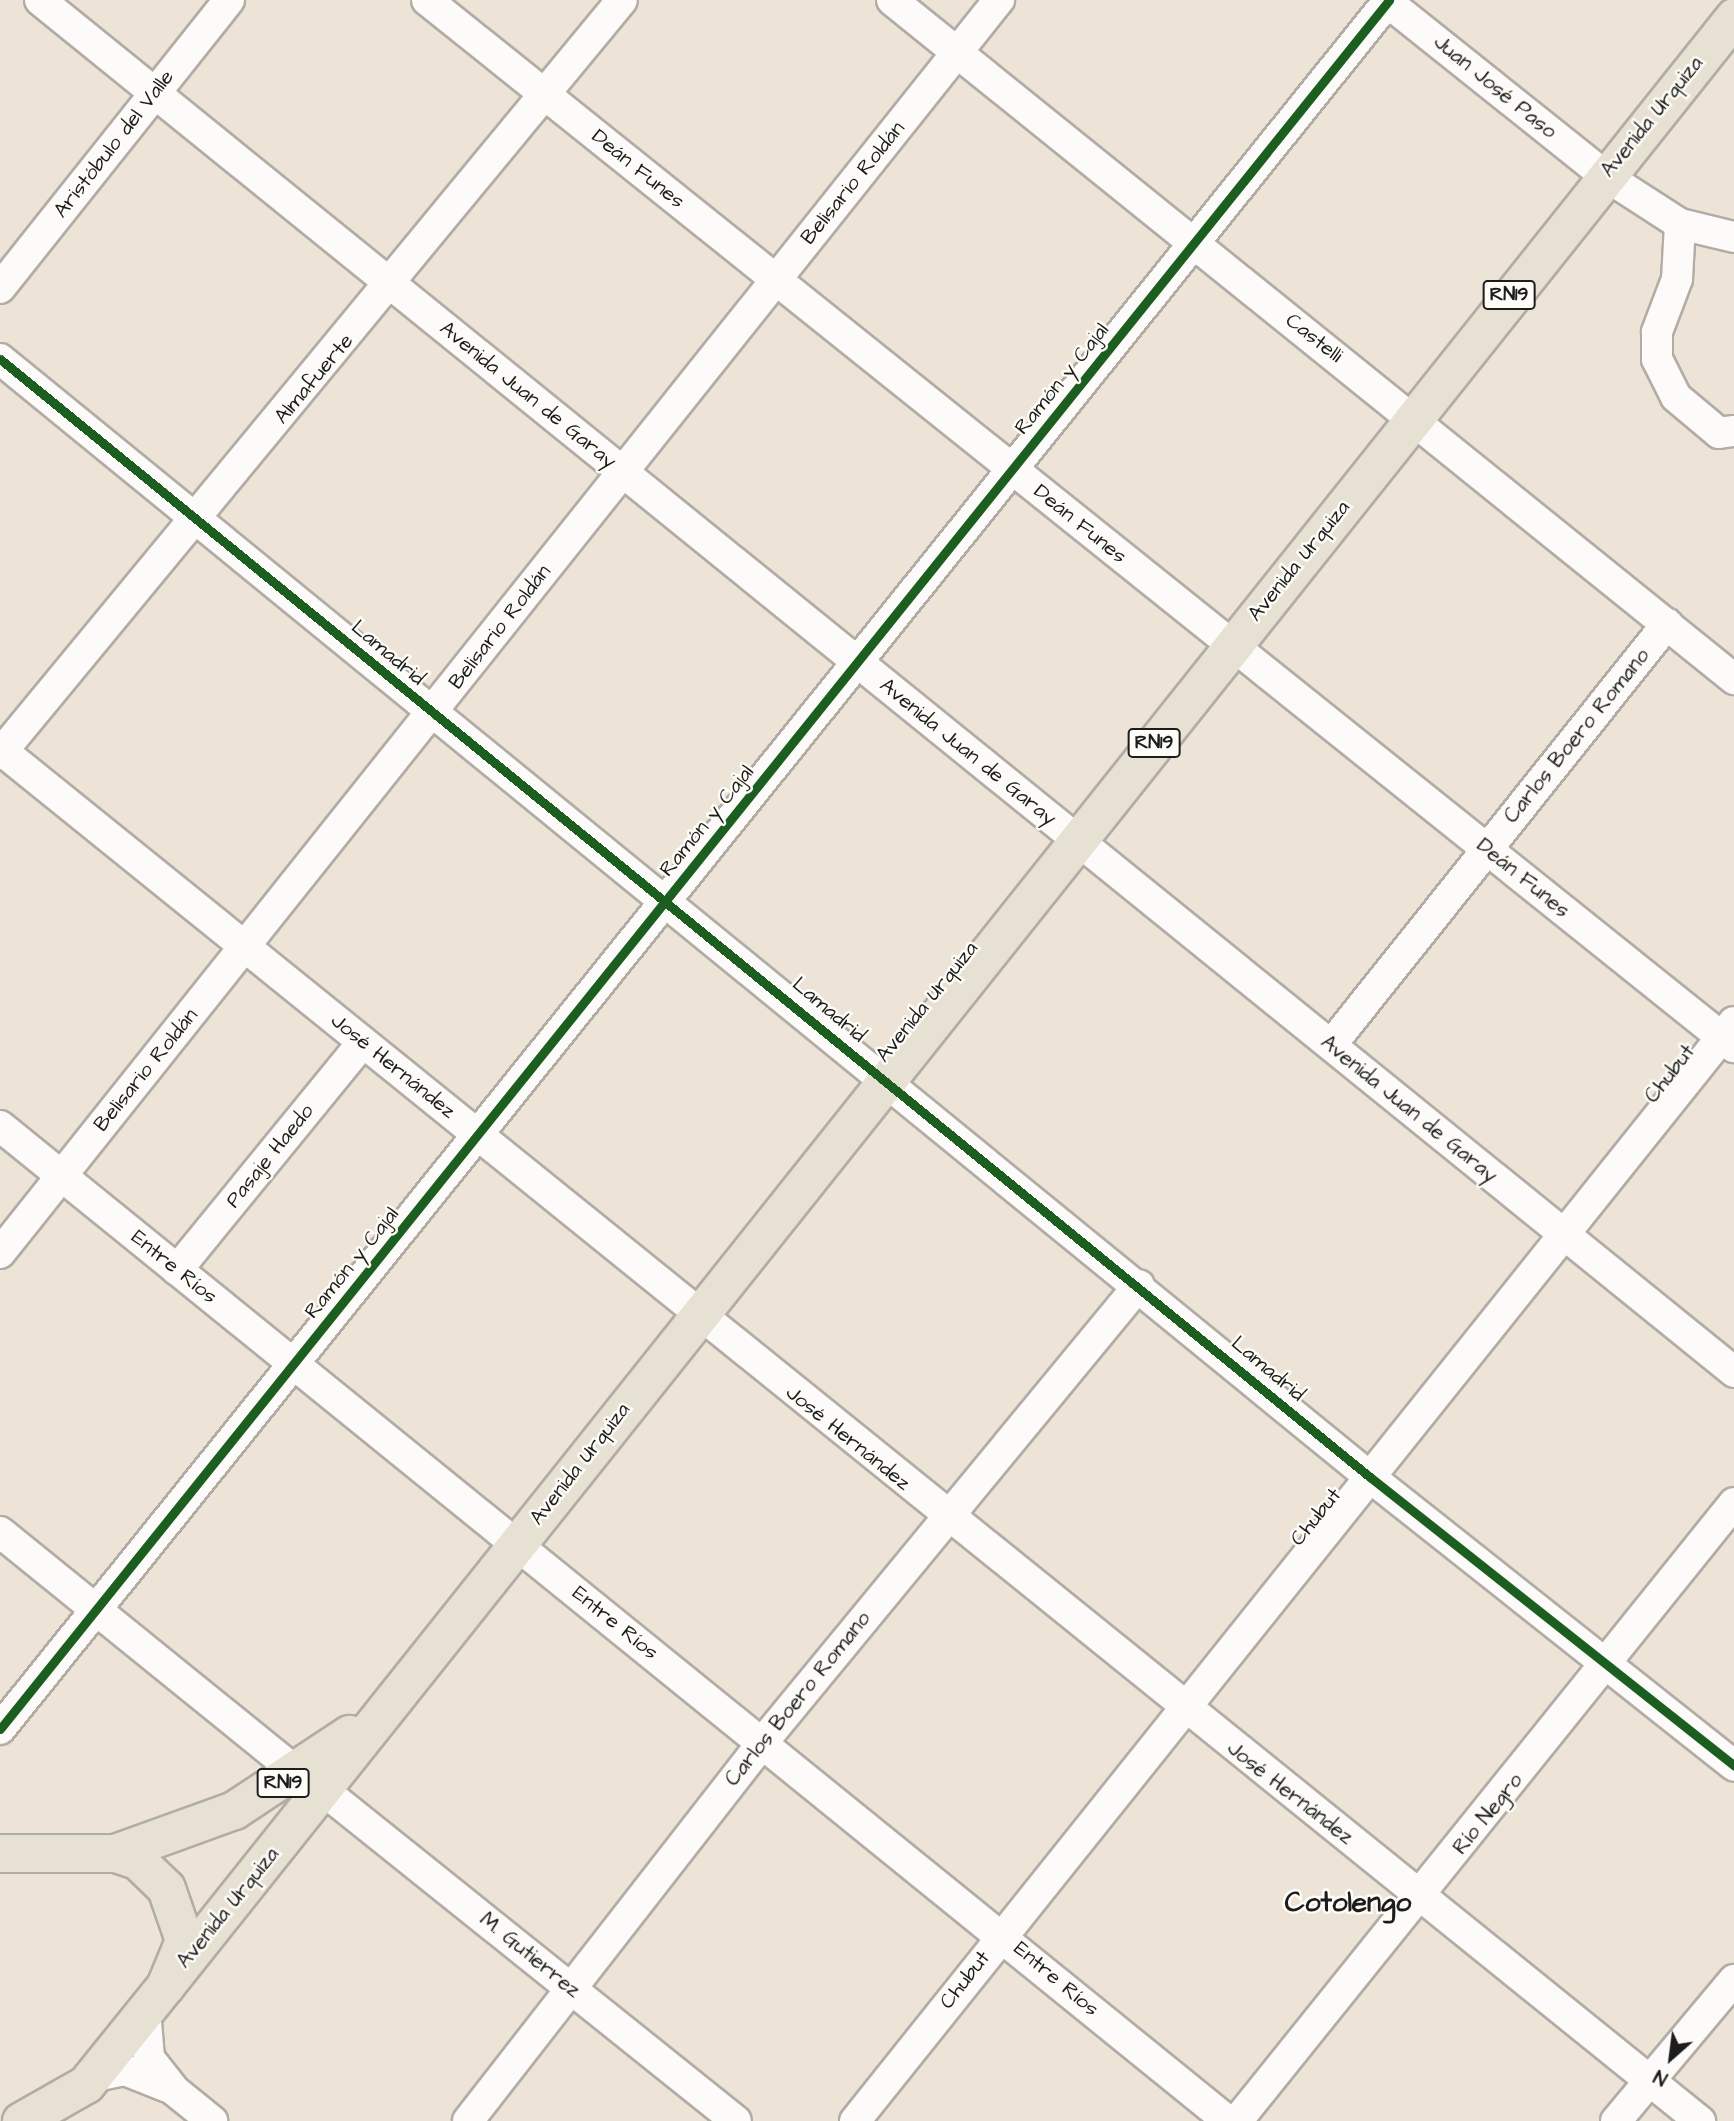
<!DOCTYPE html>
<html>
<head>
<meta charset="utf-8">
<style>
  body { margin:0 }
  #map { position:relative; width:1734px; height:2121px; overflow:hidden; background:#ede4d7; font-family:"Architects Daughter",sans-serif }
  div>[style] { position:absolute }
  .roads { filter:drop-shadow(2px 0 #b2aca5) drop-shadow(-2px 0 #b2aca5) drop-shadow(0 2px #b2aca5) drop-shadow(0 -2px #b2aca5) }
  .minor>* { height:30px; margin:-15px; padding:0 15px; transform-origin:15px; border-radius:15px; background:#fcfbf9 }
  .major>* { height:37px; margin:-18.5px; padding:0 18.5px; transform-origin:18.5px; border-radius:18.5px; background:#e7e1d4 }
  .cycleway>* { height:9px; margin:-4.5px; padding:0 4.5px; transform-origin:4.5px; border-radius:4.5px; background:#1b5e20 }
  span { translate:-50% -50%; white-space:nowrap; text-align:center; line-height:1.15; -webkit-text-stroke:5px #fdfcf7; paint-order:stroke }
  .shield-label span { padding:2px 5px; background:#fdfcf7; border:2px solid; border-radius:5px; -webkit-text-stroke-width:0 }
  .shield-label { font-size:19px; color:#1c1c1c; font-weight:700 }
  .street-label { font-size:21px; color:#1c1c1c }
  .district-label { font-size:28px; color:#1c1c1c; font-weight:700 }
  .north { position:absolute; left:1636px; top:2023px; width:70px; height:70px; -webkit-text-stroke:5px #fdfcf7; paint-order:stroke; rotate:208deg; font-size:19px; font-weight:700; line-height:28px; text-align:center; color:#1c1c1c }
  .north::after { content:''; display:block; margin:auto; width:24px; height:32px; background:#1c1c1c; clip-path:polygon(50% 0,100% 100%,50% 72%,0 100%) }
</style>
</head>
<body>
<div id="map">
  <div class="roads">
    <div class="minor">
      <i style="left:40px;top:0;width:2180px;rotate:39deg"></i>
      <i style="left:427px;top:0;width:1675px;rotate:38.7deg"></i>
      <i style="left:892px;top:0;width:1082px;rotate:38.88deg"></i>
      <i style="left:1385px;top:0;width:280px;rotate:38.6deg"></i>
      <i style="left:1604px;top:175px;width:90px;rotate:32.8deg"></i>
      <i style="left:1734px;top:237px;width:56px;rotate:-166.5deg"></i>
      <i style="left:1680px;top:224px;width:55px;rotate:93.1deg"></i>
      <i style="left:1677px;top:279px;width:57px;rotate:110.7deg"></i>
      <i style="left:1657px;top:332px;width:27px;rotate:90deg"></i>
      <i style="left:1657px;top:359px;width:42px;rotate:63.4deg"></i>
      <i style="left:1676px;top:397px;width:56px;rotate:39.9deg"></i>
      <i style="left:1719px;top:433px;width:15px;rotate:-8deg"></i>
      <i style="left:0;top:288px;width:368px;rotate:-51.5deg"></i>
      <i style="left:0;top:359px;width:1768px;rotate:39.22deg"></i>
      <i style="left:1370px;top:1477px;width:465px;rotate:38.4deg"></i>
      <i style="left:0;top:749px;width:2185px;rotate:38.91deg"></i>
      <i style="left:0;top:754px;width:977px;rotate:-50.48deg"></i>
      <i style="left:1331px;top:1045px;width:539px;rotate:-51.41deg"></i>
      <i style="left:0;top:1126px;width:1581px;rotate:39.02deg"></i>
      <i style="left:0;top:1253px;width:1603px;rotate:-51.44deg"></i>
      <i style="left:177px;top:1270px;width:294px;rotate:-50.8deg"></i>
      <i style="left:0;top:1532px;width:383px;rotate:39deg"></i>
      <i style="left:0;top:1729px;width:2218px;rotate:-51.22deg"></i>
      <i style="left:323px;top:1790px;width:529px;rotate:38.71deg"></i>
      <i style="left:145px;top:2010px;width:48px;rotate:85.2deg"></i>
      <i style="left:149px;top:2058px;width:42px;rotate:51.8deg"></i>
      <i style="left:175px;top:2091px;width:48px;rotate:39deg"></i>
      <i style="left:91px;top:2077px;width:35px;rotate:-12deg"></i>
      <i style="left:125px;top:2070px;width:46px;rotate:21.6deg"></i>
      <i style="left:468px;top:2121px;width:479px;rotate:-52.1deg"></i>
      <i style="left:762px;top:1743px;width:593px;rotate:-50.54deg"></i>
      <i style="left:855px;top:2121px;width:1407px;rotate:-51.35deg"></i>
      <i style="left:1237px;top:2121px;width:793px;rotate:-51.19deg"></i>
      <i style="left:1616px;top:2121px;width:184px;rotate:-50.1deg"></i>
    </div>
    <div class="major">
      <i style="left:0;top:1853px;width:115px"></i>
      <i style="left:115px;top:1853px;width:23px;rotate:18deg"></i>
      <i style="left:137px;top:1860px;width:40px;rotate:44deg"></i>
      <i style="left:166px;top:1888px;width:55px;rotate:70.9deg"></i>
      <i style="left:184px;top:1940px;width:50px;rotate:112.4deg"></i>
      <i style="left:165px;top:1986px;width:126px;rotate:128.9deg"></i>
      <i style="left:86px;top:2084px;width:75px;rotate:150.4deg"></i>
      <i style="left:115px;top:1853px;width:127px;rotate:-19.9deg"></i>
      <i style="left:234px;top:1810px;width:138px;rotate:-33.5deg"></i>
      <i style="left:165px;top:1986px;width:2518px;rotate:-51.45deg"></i>
    </div>
  </div>
  <div class="cycleway">
    <i style="left:0;top:359px;width:1768px;rotate:39.22deg"></i>
    <i style="left:1370px;top:1477px;width:465px;rotate:38.4deg"></i>
    <i style="left:0;top:1729px;width:2218px;rotate:-51.22deg"></i>
  </div>
  <div class="shield-label">
    <span style="left:1509px;top:295px">RN19</span>
    <span style="left:1154px;top:743px">RN19</span>
    <span style="left:283px;top:1783px">RN19</span>
  </div>
  <div class="street-label">
    <span style="left:1495px;top:87px;rotate:39deg">Juan José Paso</span>
    <span style="left:1652px;top:117px;rotate:-51deg">Avenida Urquiza</span>
    <span style="left:114px;top:144px;rotate:-52deg">Aristóbulo del Valle</span>
    <span style="left:638px;top:169px;rotate:39deg">Deán Funes</span>
    <span style="left:853px;top:183px;rotate:-51deg">Belisario Roldán</span>
    <span style="left:1314px;top:338px;rotate:38deg">Castelli</span>
    <span style="left:314px;top:379px;rotate:-50deg">Almafuerte</span>
    <span style="left:1062px;top:379px;rotate:-51deg">Ramón y Cajal</span>
    <span style="left:528px;top:395px;rotate:39deg">Avenida Juan de Garay</span>
    <span style="left:1080px;top:524px;rotate:39deg">Deán Funes</span>
    <span style="left:1299px;top:561px;rotate:-51deg">Avenida Urquiza</span>
    <span style="left:500px;top:627px;rotate:-52deg">Belisario Roldán</span>
    <span style="left:388px;top:653px;rotate:40deg">Lamadrid</span>
    <span style="left:1577px;top:736px;rotate:-51deg">Carlos Boero Romano</span>
    <span style="left:968px;top:752px;rotate:39deg">Avenida Juan de Garay</span>
    <span style="left:707px;top:821px;rotate:-51deg">Ramón y Cajal</span>
    <span style="left:1523px;top:878px;rotate:39deg">Deán Funes</span>
    <span style="left:927px;top:1002px;rotate:-51deg">Avenida Urquiza</span>
    <span style="left:829px;top:1010px;rotate:40deg">Lamadrid</span>
    <span style="left:393px;top:1066px;rotate:39deg">José Hernández</span>
    <span style="left:146px;top:1070px;rotate:-51deg">Belisario Roldán</span>
    <span style="left:1670px;top:1074px;rotate:-52deg">Chubut</span>
    <span style="left:1409px;top:1109px;rotate:39deg">Avenida Juan de Garay</span>
    <span style="left:270px;top:1156px;rotate:-51deg">Pasaje Haedo</span>
    <span style="left:352px;top:1263px;rotate:-51deg">Ramón y Cajal</span>
    <span style="left:174px;top:1267px;rotate:39deg">Entre Ríos</span>
    <span style="left:1268px;top:1369px;rotate:40deg">Lamadrid</span>
    <span style="left:848px;top:1438px;rotate:39deg">José Hernández</span>
    <span style="left:580px;top:1464px;rotate:-52deg">Avenida Urquiza</span>
    <span style="left:1316px;top:1517px;rotate:-51deg">Chubut</span>
    <span style="left:615px;top:1623px;rotate:39deg">Entre Ríos</span>
    <span style="left:798px;top:1699px;rotate:-51deg">Carlos Boero Romano</span>
    <span style="left:1290px;top:1793px;rotate:38deg">José Hernández</span>
    <span style="left:1488px;top:1814px;rotate:-51deg">Río Negro</span>
    <span style="left:228px;top:1908px;rotate:-51deg">Avenida Urquiza</span>
    <span style="left:530px;top:1955px;rotate:39deg">M. Gutierrez</span>
    <span style="left:1056px;top:1979px;rotate:40deg">Entre Ríos</span>
    <span style="left:965px;top:1980px;rotate:-52deg">Chubut</span>
  </div>
  <div class="district-label">
    <span style="left:1348px;top:1903px">Cotolengo</span>
  </div>
  <div class="north">N</div>
</div>
</body>
</html>
